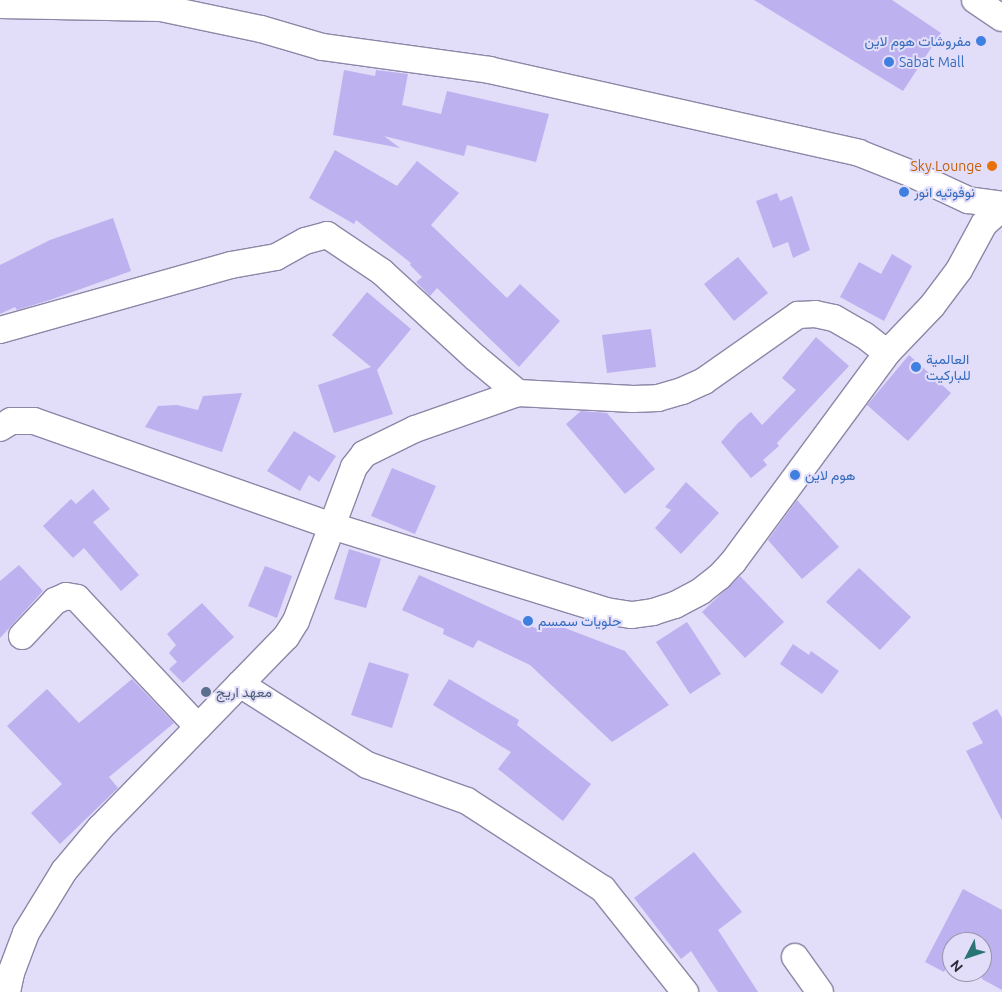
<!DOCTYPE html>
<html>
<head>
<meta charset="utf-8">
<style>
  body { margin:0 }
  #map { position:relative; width:1002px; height:992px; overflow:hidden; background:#e2ddf9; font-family:Ubuntu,Vazirmatn,sans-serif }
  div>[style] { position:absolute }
  .building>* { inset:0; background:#beb1ef }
  .roads { filter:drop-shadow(1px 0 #8d87a7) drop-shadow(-1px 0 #8d87a7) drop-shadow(0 1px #8d87a7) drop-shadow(0 -1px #8d87a7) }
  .minor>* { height:26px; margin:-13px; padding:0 13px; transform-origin:13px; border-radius:13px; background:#fff }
  .dots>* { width:14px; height:14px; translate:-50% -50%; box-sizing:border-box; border:2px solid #e2ddf9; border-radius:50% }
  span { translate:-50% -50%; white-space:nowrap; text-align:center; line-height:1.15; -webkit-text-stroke:4px #e2ddf9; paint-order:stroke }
  .shop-label { font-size:14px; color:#366cbe }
  .right { translate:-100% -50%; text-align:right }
  .left { translate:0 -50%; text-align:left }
  .food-label { font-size:14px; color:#c56008 }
  .service-label { font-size:14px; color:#4e5e75 }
  .north { position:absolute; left:942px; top:932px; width:50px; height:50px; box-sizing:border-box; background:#e2ddf9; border:1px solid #9995ab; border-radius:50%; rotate:229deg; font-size:14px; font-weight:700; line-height:20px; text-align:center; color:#2c2936 }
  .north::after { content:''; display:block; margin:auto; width:18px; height:22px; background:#2a7476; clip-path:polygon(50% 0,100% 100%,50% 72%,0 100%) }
</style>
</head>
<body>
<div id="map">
  <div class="building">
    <i style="clip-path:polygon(754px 0,892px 0,941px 33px,903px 91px)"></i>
    <i style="clip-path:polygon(344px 70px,375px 76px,376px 70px,408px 74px,402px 105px,441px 114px,447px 91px,549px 114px,536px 162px,467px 145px,464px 156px,384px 136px,400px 148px,333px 135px)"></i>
    <i style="clip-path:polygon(335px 150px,397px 186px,417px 161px,459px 193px,431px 225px,507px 298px,520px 284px,560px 321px,519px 367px,437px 288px,430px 296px,416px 282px,422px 277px,410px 265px,411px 263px,356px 220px,354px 224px,309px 198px)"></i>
    <i style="clip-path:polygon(777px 193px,780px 201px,792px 196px,810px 250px,793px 258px,788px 242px,773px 248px,756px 201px)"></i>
    <i style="clip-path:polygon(113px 218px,131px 271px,50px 300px,17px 310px,15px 307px,0 314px,0 265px,50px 240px)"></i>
    <i style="clip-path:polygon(892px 254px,912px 266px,884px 321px,840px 297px,859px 262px,881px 274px)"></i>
    <i style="clip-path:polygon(738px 257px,768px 293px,734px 321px,704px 284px)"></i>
    <i style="clip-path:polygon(367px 292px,411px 329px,377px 370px,393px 414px,334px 433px,318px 385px,371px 367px,332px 335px)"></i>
    <i style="clip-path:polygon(651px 329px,656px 367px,607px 373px,602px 335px)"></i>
    <i style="clip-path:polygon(816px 337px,849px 366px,777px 443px,779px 446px,763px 460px,767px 465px,751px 478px,721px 442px,738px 423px,751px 412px,762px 425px,796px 390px,782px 378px)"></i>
    <i style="clip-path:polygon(909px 355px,951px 393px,908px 441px,867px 405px)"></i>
    <i style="clip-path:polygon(242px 393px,222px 452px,145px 427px,158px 406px,177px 405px,198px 410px,203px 396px)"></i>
    <i style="clip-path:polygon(581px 411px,607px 413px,655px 469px,625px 494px,566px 424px)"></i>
    <i style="clip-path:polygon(294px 431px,336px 456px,319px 482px,309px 475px,300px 491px,267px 471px)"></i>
    <i style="clip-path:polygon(392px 468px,436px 486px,415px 534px,371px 516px)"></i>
    <i style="clip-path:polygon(686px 482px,719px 513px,681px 554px,655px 528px,671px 510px,665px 507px)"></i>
    <i style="clip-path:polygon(93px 489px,110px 509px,93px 522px,139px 575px,121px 591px,84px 548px,73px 558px,43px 526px,71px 499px,76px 504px)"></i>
    <i style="clip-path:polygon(797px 500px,839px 547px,802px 579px,768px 540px)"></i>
    <i style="clip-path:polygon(349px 549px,381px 559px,366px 608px,334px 599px)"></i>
    <i style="clip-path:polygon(19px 565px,43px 591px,0 638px,0 581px)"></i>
    <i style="clip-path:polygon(265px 566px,292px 576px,277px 618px,248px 606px)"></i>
    <i style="clip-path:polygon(859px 568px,911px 617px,880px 650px,826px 602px)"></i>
    <i style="clip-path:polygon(419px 575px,542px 631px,544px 620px,625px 651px,669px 705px,612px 742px,530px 665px,478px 640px,473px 648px,443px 634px,444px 629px,402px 610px)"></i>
    <i style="clip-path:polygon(740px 576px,784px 622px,745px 658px,702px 612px)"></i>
    <i style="clip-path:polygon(202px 603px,234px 637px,183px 683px,169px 669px,177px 662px,169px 653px,176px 645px,167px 634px)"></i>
    <i style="clip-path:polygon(687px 622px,721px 674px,690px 694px,656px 642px)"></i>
    <i style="clip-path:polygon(793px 644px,809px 655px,811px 651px,839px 671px,822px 694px,780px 664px)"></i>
    <i style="clip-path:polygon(369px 662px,409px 674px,392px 728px,351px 715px)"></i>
    <i style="clip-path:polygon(132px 679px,174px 723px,109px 777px,118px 788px,60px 844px,31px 813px,62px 784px,7px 726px,47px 689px,79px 723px)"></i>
    <i style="clip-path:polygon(449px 679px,519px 720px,517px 725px,591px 784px,563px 821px,498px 769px,511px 752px,433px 705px)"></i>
    <i style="clip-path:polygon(997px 709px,1002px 718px,1002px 820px,966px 751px,983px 743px,972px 723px)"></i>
    <i style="clip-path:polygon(694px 852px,742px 912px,718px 930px,758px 992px,718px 992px,691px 951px,681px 959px,634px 898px)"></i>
    <i style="clip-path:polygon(963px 889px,1002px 910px,1002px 990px,982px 979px,982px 942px,952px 942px,952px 955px,944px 972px,925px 962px)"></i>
  </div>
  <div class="roads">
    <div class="minor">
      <i style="left:975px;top:0;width:32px;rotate:34deg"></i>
      <i style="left:0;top:5px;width:161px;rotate:1.1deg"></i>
      <i style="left:161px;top:8px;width:102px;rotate:11.9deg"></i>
      <i style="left:261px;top:29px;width:64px;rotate:16.4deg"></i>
      <i style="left:322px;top:47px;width:169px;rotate:7.8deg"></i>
      <i style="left:489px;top:70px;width:379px;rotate:12.6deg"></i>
      <i style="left:859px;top:153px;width:57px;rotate:21.6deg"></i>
      <i style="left:912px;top:174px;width:62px;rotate:24.9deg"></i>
      <i style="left:968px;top:200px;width:34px;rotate:8deg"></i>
      <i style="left:0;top:330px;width:240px;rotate:-15.7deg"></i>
      <i style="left:231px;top:265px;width:46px;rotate:-10.1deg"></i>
      <i style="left:276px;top:257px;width:33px;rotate:-29deg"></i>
      <i style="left:305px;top:241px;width:23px;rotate:-15deg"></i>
      <i style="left:327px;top:235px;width:66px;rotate:33.9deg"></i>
      <i style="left:382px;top:272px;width:127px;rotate:42.5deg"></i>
      <i style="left:476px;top:358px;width:55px;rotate:39.8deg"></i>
      <i style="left:0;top:428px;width:13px;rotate:-32deg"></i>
      <i style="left:11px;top:421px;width:23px"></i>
      <i style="left:34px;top:421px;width:316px;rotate:19.4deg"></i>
      <i style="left:332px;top:526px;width:63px;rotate:-69.6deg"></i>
      <i style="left:354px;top:467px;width:16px;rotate:-52deg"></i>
      <i style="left:364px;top:454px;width:57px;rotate:-26.1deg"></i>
      <i style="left:415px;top:429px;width:109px;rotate:-19.3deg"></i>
      <i style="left:518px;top:393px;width:115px;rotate:3deg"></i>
      <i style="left:633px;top:399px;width:25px;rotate:-2deg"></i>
      <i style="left:658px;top:398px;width:25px;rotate:-16deg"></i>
      <i style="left:682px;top:391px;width:24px;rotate:-24deg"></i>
      <i style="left:704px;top:381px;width:115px;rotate:-35.1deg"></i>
      <i style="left:798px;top:315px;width:17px;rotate:-3deg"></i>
      <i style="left:815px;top:314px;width:19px;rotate:12deg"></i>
      <i style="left:834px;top:318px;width:34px;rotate:30deg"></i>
      <i style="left:864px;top:335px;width:29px;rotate:38deg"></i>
      <i style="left:22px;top:636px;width:48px;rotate:-46.7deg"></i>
      <i style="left:55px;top:601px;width:12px;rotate:-24deg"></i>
      <i style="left:66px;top:596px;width:11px;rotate:10deg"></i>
      <i style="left:77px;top:598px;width:177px;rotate:46.8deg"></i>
      <i style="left:240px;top:684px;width:151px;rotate:32.5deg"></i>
      <i style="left:367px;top:765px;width:106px;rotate:19.8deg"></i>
      <i style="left:467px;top:801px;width:162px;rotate:32.9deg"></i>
      <i style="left:603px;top:889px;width:132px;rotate:51.5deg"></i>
      <i style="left:795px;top:957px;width:43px;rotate:54.5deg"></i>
      <i style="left:7px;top:992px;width:19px;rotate:-78deg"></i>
      <i style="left:11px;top:973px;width:43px;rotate:-69.4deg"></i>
      <i style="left:26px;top:933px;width:73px;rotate:-58.5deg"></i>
      <i style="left:64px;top:871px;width:56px;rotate:-50.1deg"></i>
      <i style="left:100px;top:828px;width:267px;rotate:-45.8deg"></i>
      <i style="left:286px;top:637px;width:19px;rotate:-58deg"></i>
      <i style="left:296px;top:621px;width:102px;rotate:-69.2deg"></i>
      <i style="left:332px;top:526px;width:287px;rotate:17.2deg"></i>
      <i style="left:606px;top:611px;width:26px;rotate:9deg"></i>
      <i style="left:632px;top:615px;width:21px;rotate:-8deg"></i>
      <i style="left:653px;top:612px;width:23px;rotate:-18deg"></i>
      <i style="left:675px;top:605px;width:30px;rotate:-28deg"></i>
      <i style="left:701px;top:591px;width:23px;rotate:-38deg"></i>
      <i style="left:719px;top:577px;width:21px;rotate:-47deg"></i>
      <i style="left:733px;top:562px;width:260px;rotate:-53.6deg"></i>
      <i style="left:887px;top:353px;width:65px;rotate:-46.2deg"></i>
      <i style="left:932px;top:306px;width:45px;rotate:-53.1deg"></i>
      <i style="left:959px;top:270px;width:52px;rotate:-61.5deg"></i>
      <i style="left:984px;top:224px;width:24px;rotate:-42deg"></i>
    </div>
  </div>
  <div class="dots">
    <i style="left:981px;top:41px;background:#3f7fe0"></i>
    <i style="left:889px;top:62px;background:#3f7fe0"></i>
    <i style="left:992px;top:166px;background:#e8710a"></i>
    <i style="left:904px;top:192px;background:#3f7fe0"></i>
    <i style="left:916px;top:367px;background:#3f7fe0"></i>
    <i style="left:795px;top:475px;background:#3f7fe0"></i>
    <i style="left:528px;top:621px;background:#3f7fe0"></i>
    <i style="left:206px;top:692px;background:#5c6f8a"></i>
  </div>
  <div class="shop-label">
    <span class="right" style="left:971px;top:41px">مفروشات هوم لاين</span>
    <span class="left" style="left:899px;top:62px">Sabat Mall</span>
    <span class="left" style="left:914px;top:192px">نوفوتيه انور</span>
    <span class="left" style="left:926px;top:367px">العالمية<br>للباركيت</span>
    <span class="left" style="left:805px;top:475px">هوم لاين</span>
    <span class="left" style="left:538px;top:621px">حلويات سمسم</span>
  </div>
  <div class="food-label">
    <span class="right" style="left:982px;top:166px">Sky Lounge</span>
  </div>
  <div class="service-label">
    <span class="left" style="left:216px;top:692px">معهد اريج</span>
  </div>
  <div class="north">N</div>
</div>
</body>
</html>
